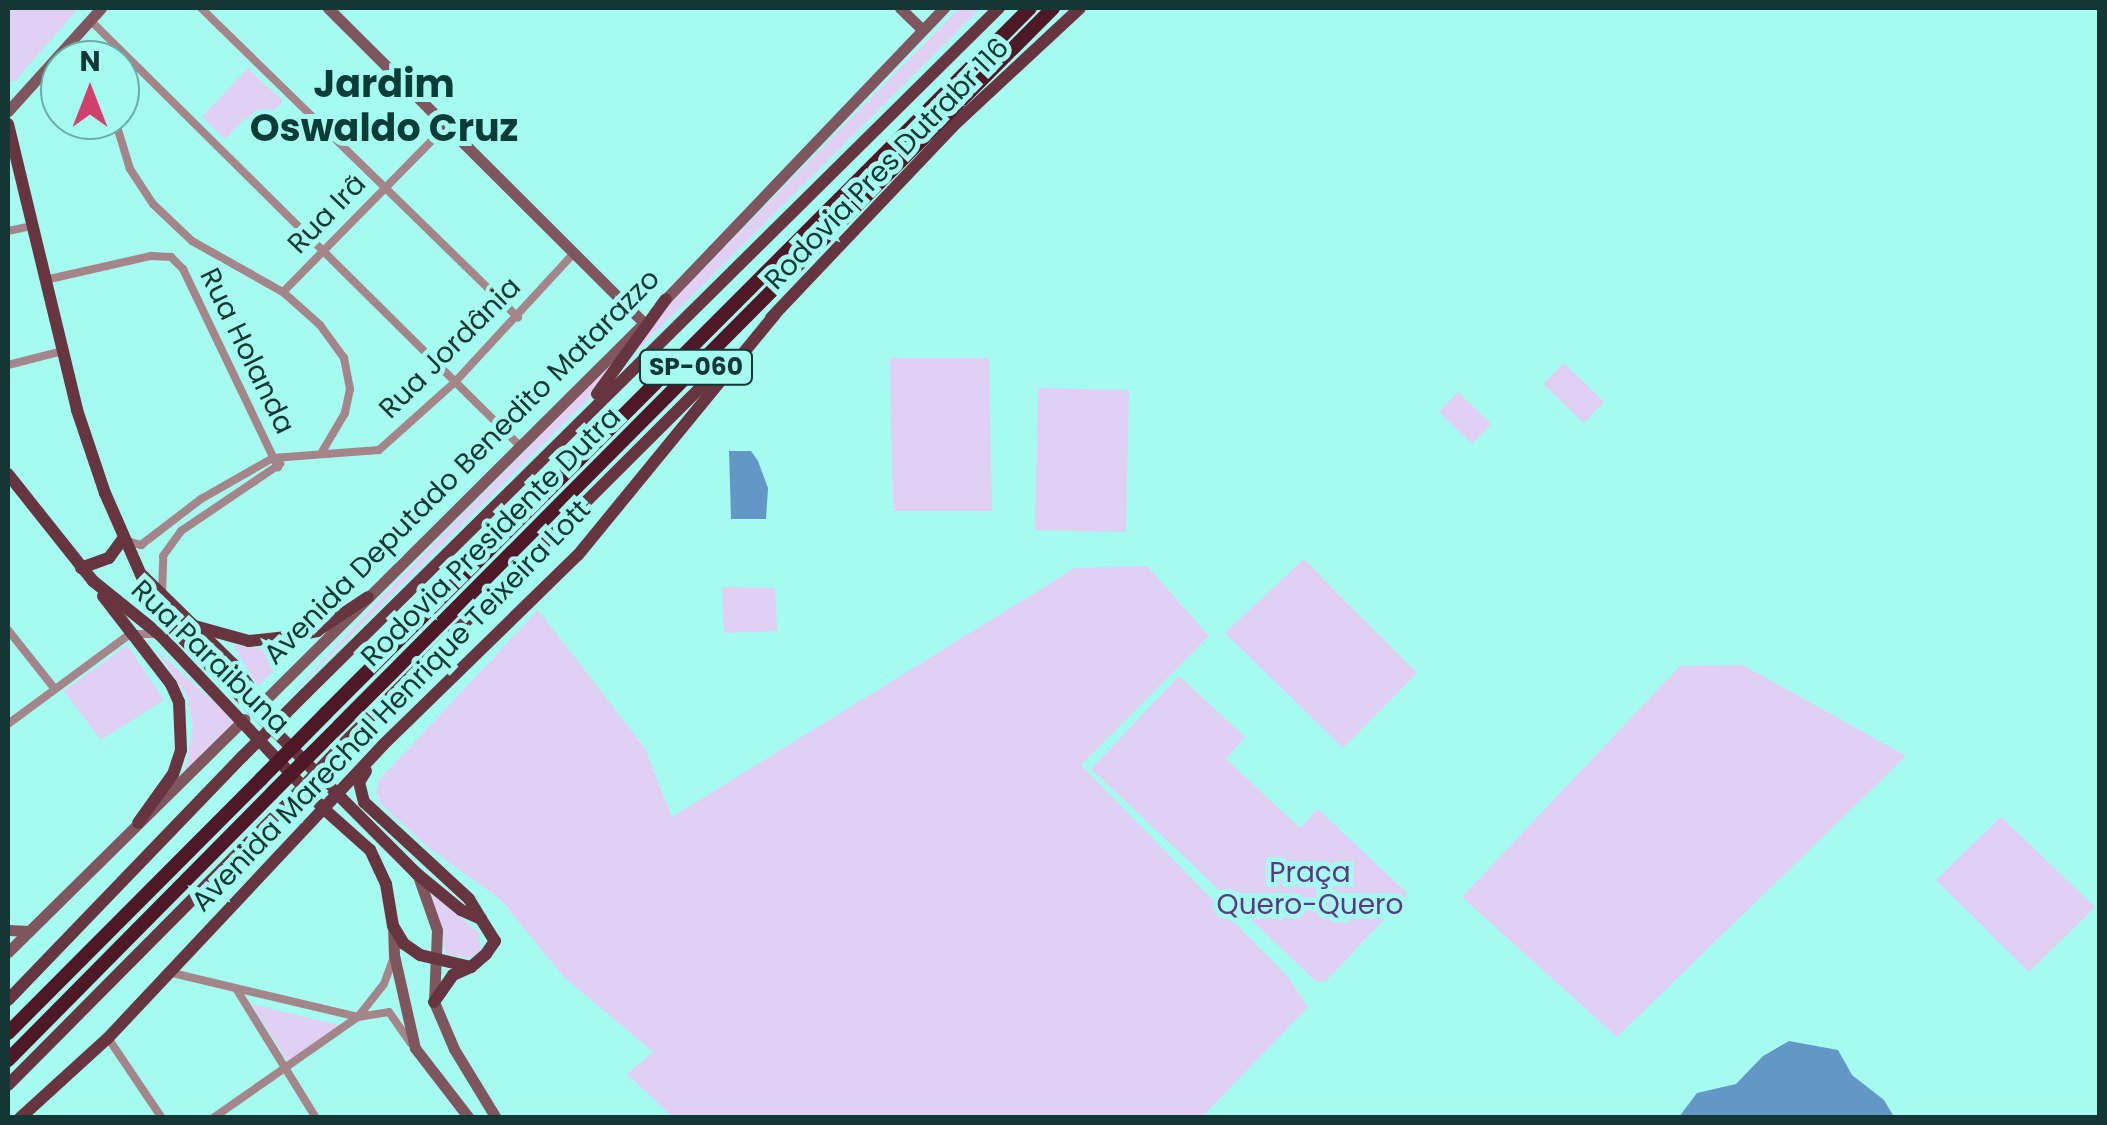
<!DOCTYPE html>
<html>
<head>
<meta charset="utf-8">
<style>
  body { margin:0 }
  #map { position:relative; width:2107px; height:1125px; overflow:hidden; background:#a6fbf1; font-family:Poppins,sans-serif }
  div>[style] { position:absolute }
  .green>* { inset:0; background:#e1cff4 }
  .water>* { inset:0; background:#6397c5 }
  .street>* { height:8px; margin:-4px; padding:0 4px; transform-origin:4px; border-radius:4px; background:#a4858a }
  .secondary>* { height:11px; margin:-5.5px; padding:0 5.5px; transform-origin:5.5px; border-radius:5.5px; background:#80565e }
  .primary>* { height:12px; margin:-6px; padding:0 6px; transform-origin:6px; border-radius:6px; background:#663540 }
  .highway>* { height:14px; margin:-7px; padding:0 7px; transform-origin:7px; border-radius:7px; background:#4f1827 }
  .primary-bridge>* { height:12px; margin:-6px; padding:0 6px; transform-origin:6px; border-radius:6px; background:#663540 }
  .highway-bridge>* { height:14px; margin:-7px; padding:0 7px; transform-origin:7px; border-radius:7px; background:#4f1827 }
  span { translate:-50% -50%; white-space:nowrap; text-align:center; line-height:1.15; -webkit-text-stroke:10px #a6fbf1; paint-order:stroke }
  .shield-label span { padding:2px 8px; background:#a6fbf1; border:2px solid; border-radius:8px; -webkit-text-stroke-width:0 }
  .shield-label { font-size:25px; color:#133734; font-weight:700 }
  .street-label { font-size:28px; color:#133734 }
  .park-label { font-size:28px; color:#5e387f }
  .district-label { font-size:38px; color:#0b3c38; font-weight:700 }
  .frame { position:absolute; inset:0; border:10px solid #133734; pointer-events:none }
  .north { position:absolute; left:40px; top:40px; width:100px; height:100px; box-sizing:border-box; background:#a6fbf1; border:2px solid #6bada5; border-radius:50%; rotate:0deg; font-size:28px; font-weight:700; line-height:40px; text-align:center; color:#133734 }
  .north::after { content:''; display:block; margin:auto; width:35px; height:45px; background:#cf416a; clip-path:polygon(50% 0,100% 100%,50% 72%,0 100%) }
</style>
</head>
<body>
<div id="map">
  <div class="green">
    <i style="clip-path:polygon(8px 8px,79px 8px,15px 81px,8px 81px)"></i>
    <i style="clip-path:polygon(959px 8px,981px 8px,285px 701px,374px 605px)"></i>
    <i style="clip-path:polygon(248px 68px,283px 101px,257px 128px,245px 118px,225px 139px,202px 117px)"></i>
    <i style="clip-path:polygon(890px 358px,989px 358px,992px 511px,893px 511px)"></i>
    <i style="clip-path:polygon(1564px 363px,1604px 402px,1584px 423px,1543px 384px)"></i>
    <i style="clip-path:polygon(1038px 388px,1129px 390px,1126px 532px,1035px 530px)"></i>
    <i style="clip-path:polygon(1458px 392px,1491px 424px,1472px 444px,1439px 412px)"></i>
    <i style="clip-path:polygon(1304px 559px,1417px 673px,1343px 748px,1225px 633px)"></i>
    <i style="clip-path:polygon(1147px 566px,1209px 636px,1081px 765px,1287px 976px,1308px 1007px,1202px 1117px,673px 1117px,627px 1074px,653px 1052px,564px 977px,500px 899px,429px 848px,380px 803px,376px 791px,379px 780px,538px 610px,645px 748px,672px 817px,1075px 568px)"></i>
    <i style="clip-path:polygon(722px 587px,775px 588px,777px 631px,724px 633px)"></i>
    <i style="clip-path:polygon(306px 640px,258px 686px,233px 645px,272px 650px)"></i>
    <i style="clip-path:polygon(127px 645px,164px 700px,101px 740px,64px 691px)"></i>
    <i style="clip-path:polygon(156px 650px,235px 721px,185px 773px,193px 726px,187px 696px)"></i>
    <i style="clip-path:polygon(1743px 665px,1906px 756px,1617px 1037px,1462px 897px,1680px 666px)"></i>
    <i style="clip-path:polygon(1179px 676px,1245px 737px,1226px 759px,1300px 828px,1318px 809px,1408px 894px,1326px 981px,1317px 982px,1091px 769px)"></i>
    <i style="clip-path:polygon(2001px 817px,2095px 907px,2029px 972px,1936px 880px)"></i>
    <i style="clip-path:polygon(431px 892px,479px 933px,481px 952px,468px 958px,446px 954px)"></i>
    <i style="clip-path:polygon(251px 1004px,343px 1026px,289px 1063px)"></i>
  </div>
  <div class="water">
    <i style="clip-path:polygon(729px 451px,751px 451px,758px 461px,768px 488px,766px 519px,731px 519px)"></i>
    <i style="clip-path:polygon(1789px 1041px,1838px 1050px,1852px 1075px,1884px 1100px,1894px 1117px,1679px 1117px,1697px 1093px,1736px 1084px,1763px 1056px)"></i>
  </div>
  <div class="street">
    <i style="left:201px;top:8px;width:443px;rotate:44.3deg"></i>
    <i style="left:90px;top:20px;width:607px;rotate:44.73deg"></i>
    <i style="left:115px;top:120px;width:51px;rotate:73deg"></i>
    <i style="left:130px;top:169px;width:42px;rotate:56.7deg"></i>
    <i style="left:153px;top:204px;width:54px;rotate:43.5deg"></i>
    <i style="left:192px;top:241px;width:104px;rotate:29.3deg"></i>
    <i style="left:283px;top:292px;width:50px;rotate:41.7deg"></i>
    <i style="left:320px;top:325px;width:41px;rotate:54deg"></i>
    <i style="left:344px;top:358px;width:32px;rotate:79deg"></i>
    <i style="left:350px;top:389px;width:25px;rotate:102deg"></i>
    <i style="left:345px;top:413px;width:45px;rotate:120.5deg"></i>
    <i style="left:8px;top:231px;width:25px;rotate:-12deg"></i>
    <i style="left:45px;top:280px;width:109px;rotate:-12.8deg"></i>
    <i style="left:151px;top:256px;width:20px;rotate:3deg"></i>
    <i style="left:171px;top:257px;width:17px;rotate:45deg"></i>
    <i style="left:183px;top:269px;width:220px;rotate:64.4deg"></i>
    <i style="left:283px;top:292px;width:234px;rotate:-45.5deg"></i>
    <i style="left:8px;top:365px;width:57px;rotate:-14.3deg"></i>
    <i style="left:127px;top:541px;width:15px;rotate:16deg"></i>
    <i style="left:141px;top:545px;width:76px;rotate:-37.5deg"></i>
    <i style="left:201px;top:499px;width:83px;rotate:-29.7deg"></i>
    <i style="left:273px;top:458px;width:106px;rotate:-4.3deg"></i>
    <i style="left:379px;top:450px;width:102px;rotate:-41.8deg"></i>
    <i style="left:455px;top:382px;width:176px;rotate:-47.3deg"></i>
    <i style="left:162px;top:594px;width:38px;rotate:-88deg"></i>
    <i style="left:163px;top:556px;width:31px;rotate:-54deg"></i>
    <i style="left:181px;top:531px;width:120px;rotate:-34.1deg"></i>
    <i style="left:8px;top:630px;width:75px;rotate:51.5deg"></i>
    <i style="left:8px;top:724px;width:152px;rotate:-36.4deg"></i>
    <i style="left:130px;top:634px;width:23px"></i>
    <i style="left:168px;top:972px;width:195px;rotate:13.3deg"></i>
    <i style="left:358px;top:1017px;width:31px;rotate:-9deg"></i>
    <i style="left:389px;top:1012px;width:38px;rotate:55deg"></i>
    <i style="left:237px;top:990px;width:150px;rotate:58.3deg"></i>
    <i style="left:108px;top:1038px;width:97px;rotate:56deg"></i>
    <i style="left:213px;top:1118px;width:177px;rotate:-34.9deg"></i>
    <i style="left:358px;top:1017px;width:42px;rotate:-51.8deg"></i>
    <i style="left:384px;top:984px;width:27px;rotate:-70deg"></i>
  </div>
  <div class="secondary">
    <i style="left:328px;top:8px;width:446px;rotate:44.9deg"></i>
    <i style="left:900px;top:8px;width:30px;rotate:44deg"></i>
    <i style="left:8px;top:111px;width:139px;rotate:-47.9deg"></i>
    <i style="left:660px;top:305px;width:411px;rotate:-46.3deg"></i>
    <i style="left:254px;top:711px;width:546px;rotate:-44.85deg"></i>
    <i style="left:418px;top:876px;width:57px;rotate:70.6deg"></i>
    <i style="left:437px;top:930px;width:72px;rotate:92.4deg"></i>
    <i style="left:434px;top:1002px;width:51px;rotate:66.9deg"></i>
    <i style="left:454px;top:1049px;width:81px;rotate:58.7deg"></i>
    <i style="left:393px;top:926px;width:29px;rotate:88deg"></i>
    <i style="left:394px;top:955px;width:95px;rotate:77.3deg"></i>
    <i style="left:415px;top:1048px;width:88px;rotate:52.4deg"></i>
    <i style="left:8px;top:930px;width:21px;rotate:3deg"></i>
    <i style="left:8px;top:952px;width:332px;rotate:-44.6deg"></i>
  </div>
  <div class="primary">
    <i style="left:8px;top:124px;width:294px;rotate:76.4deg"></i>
    <i style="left:77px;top:410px;width:88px;rotate:71.4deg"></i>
    <i style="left:105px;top:493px;width:132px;rotate:66.3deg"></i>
    <i style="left:158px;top:614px;width:366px;rotate:45.1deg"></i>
    <i style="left:416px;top:873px;width:58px;rotate:39.4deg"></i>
    <i style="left:461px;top:910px;width:22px;rotate:24deg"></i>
    <i style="left:481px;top:919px;width:26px;rotate:58deg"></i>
    <i style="left:495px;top:941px;width:16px;rotate:125deg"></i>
    <i style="left:486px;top:954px;width:20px;rotate:139deg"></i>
    <i style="left:471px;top:967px;width:52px;rotate:-166.8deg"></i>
    <i style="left:420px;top:955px;width:19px;rotate:-145deg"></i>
    <i style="left:404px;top:944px;width:21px;rotate:-121deg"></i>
    <i style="left:393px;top:926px;width:43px;rotate:-99.5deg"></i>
    <i style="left:386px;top:884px;width:38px;rotate:-115deg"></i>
    <i style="left:370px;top:850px;width:62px;rotate:-138.3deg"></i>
    <i style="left:324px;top:809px;width:239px;rotate:-133.3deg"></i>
    <i style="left:160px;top:635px;width:86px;rotate:-141.1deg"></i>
    <i style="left:93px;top:581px;width:137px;rotate:-128.5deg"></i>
    <i style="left:771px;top:318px;width:265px;rotate:-46.5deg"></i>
    <i style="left:953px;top:126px;width:173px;rotate:-42.9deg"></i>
    <i style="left:597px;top:394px;width:117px;rotate:-54deg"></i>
    <i style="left:81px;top:568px;width:30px;rotate:-20deg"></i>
    <i style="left:109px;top:558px;width:24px;rotate:-54deg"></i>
    <i style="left:142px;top:575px;width:127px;rotate:44.4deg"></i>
    <i style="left:233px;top:664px;width:26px;rotate:54deg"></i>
    <i style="left:248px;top:685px;width:24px;rotate:81deg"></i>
    <i style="left:103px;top:596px;width:111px;rotate:52.3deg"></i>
    <i style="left:171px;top:684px;width:20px;rotate:66deg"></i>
    <i style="left:179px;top:702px;width:48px;rotate:87.6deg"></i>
    <i style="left:181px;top:750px;width:25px;rotate:108deg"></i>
    <i style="left:173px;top:774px;width:60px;rotate:125.5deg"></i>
    <i style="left:191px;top:625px;width:60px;rotate:15.4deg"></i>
    <i style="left:249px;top:641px;width:38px;rotate:-6deg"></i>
    <i style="left:287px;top:637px;width:31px;rotate:-11deg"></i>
    <i style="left:317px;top:631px;width:61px;rotate:-33.7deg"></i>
    <i style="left:305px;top:694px;width:976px;rotate:-44.67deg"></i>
    <i style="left:350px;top:737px;width:530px;rotate:-44.92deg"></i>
    <i style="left:366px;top:771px;width:13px;rotate:122deg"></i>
    <i style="left:359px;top:782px;width:21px;rotate:76deg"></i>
    <i style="left:364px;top:802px;width:143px;rotate:42.7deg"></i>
    <i style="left:469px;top:899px;width:23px;rotate:59deg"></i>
    <i style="left:8px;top:1000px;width:339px;rotate:-46.1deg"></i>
    <i style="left:434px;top:1002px;width:33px;rotate:-55deg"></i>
    <i style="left:453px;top:975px;width:20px;rotate:-24deg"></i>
    <i style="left:8px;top:1085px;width:392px;rotate:-45.2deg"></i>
    <i style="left:20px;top:1118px;width:119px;rotate:-42.3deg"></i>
    <i style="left:108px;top:1038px;width:403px;rotate:-46.8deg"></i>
    <i style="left:384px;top:744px;width:271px;rotate:-44.3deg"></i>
    <i style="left:578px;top:555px;width:311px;rotate:-50.7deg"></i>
  </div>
  <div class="highway">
    <i style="left:326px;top:713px;width:996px;rotate:-45.04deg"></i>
    <i style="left:339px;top:726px;width:1013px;rotate:-45.16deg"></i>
    <i style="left:8px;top:1033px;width:359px;rotate:-45.1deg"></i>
    <i style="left:8px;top:1060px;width:375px;rotate:-45.3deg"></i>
  </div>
  <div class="primary-bridge">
    <i style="left:243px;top:756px;width:88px;rotate:-45deg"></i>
    <i style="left:284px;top:807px;width:96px;rotate:-46.7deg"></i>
  </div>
  <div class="highway-bridge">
    <i style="left:261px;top:779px;width:93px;rotate:-45.4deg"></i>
    <i style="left:272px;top:793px;width:95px;rotate:-45deg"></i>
  </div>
  <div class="shield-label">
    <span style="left:696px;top:367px">SP-060</span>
  </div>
  <div class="street-label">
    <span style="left:887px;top:164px;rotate:-46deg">Rodovia Pres Dutrabr 116</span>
    <span style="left:327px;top:214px;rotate:-46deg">Rua Irã</span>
    <span style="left:450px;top:348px;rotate:-45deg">Rua Jordânia</span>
    <span style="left:247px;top:351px;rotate:64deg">Rua Holanda</span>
    <span style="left:462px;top:467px;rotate:-45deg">Avenida Deputado Benedito Matarazzo</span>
    <span style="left:491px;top:537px;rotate:-45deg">Rodovia Presidente Dutra</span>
    <span style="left:210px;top:657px;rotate:44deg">Rua Paraibuna</span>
    <span style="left:391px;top:706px;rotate:-46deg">Avenida Marechal Henrique Teixeira Lott</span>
  </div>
  <div class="park-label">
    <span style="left:1310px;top:889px">Praça<br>Quero-Quero</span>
  </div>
  <div class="district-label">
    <span style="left:384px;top:106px">Jardim<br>Oswaldo Cruz</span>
  </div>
  <div class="frame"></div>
  <div class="north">N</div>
</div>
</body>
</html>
